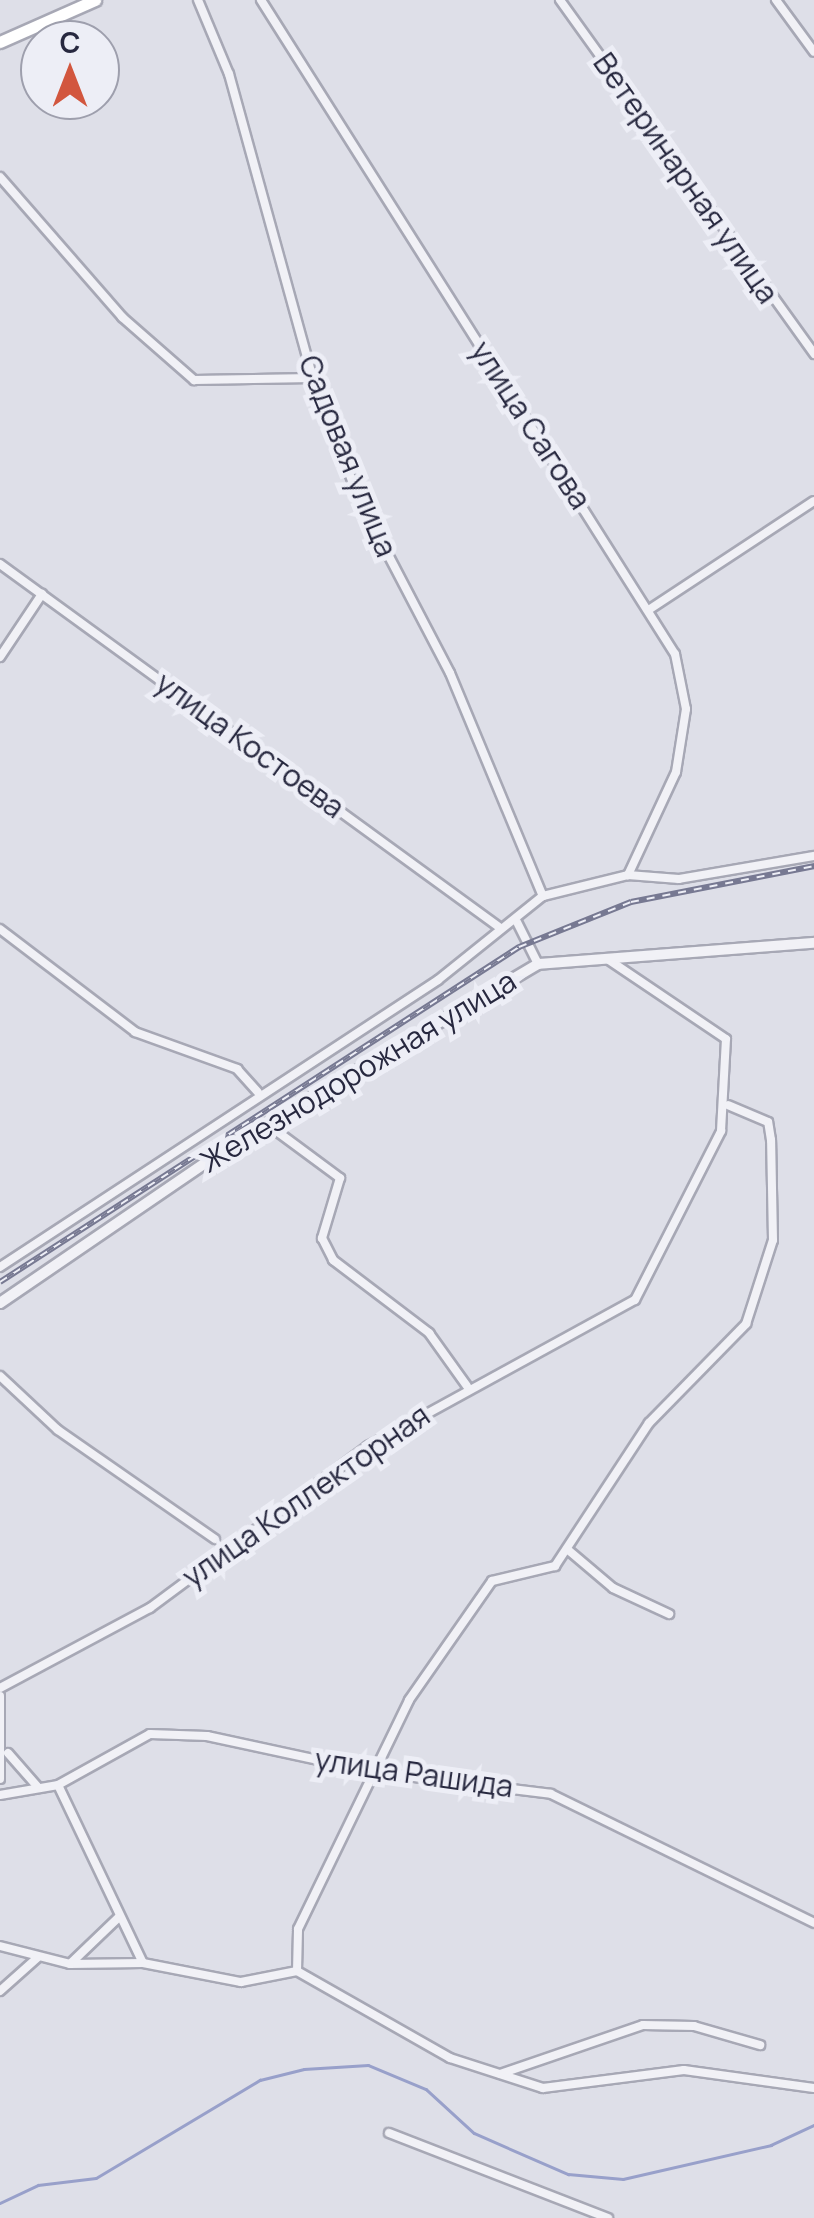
<!DOCTYPE html>
<html>
<head>
<meta charset="utf-8">
<style>
  body { margin:0 }
  #map { position:relative; width:814px; height:2218px; overflow:hidden; background:#dedfe8; font-family:Manrope,sans-serif }
  div>[style] { position:absolute }
  .stream>* { height:2.5px; margin:-1.25px; padding:0 1.25px; transform-origin:1.25px; border-radius:1.25px; background:#98a0ca }
  .roads { filter:drop-shadow(2px 0 #a7a8b5) drop-shadow(-2px 0 #a7a8b5) drop-shadow(0 2px #a7a8b5) drop-shadow(0 -2px #a7a8b5) }
  .minor>* { height:8px; margin:-4px; padding:0 4px; transform-origin:4px; border-radius:4px; background:#f1f1f6 }
  .tertiary>* { height:10px; margin:-5px; padding:0 5px; transform-origin:5px; border-radius:5px; background:#f1f1f6 }
  .secondary>* { height:11px; margin:-5.5px; padding:0 5.5px; transform-origin:5.5px; border-radius:5.5px; background:#fff }
  .rail>* { height:6px; margin-top:-3px; transform-origin:0; background:repeating-linear-gradient(90deg,#edeef6 0 8px,#777992 0 16px); box-sizing:border-box; border-block:2px solid #777992 }
  span { translate:-50% -50%; white-space:nowrap; text-align:center; line-height:1.15; -webkit-text-stroke:10px #edeef6; paint-order:stroke }
  .street-label { font-size:30px; color:#27283f }
  .north { position:absolute; left:20px; top:20px; width:100px; height:100px; box-sizing:border-box; background:#edeef6; border:2px solid #9e9fad; border-radius:50%; rotate:0deg; font-size:28px; font-weight:700; line-height:40px; text-align:center; color:#27283f }
  .north::after { content:''; display:block; margin:auto; width:35px; height:45px; background:#d2563e; clip-path:polygon(50% 0,100% 100%,50% 72%,0 100%) }
</style>
</head>
<body>
<div id="map">
  <div class="stream">
    <i style="left:0;top:2203px;width:42px;rotate:-25.3deg"></i>
    <i style="left:38px;top:2185px;width:58px;rotate:-6.9deg"></i>
    <i style="left:96px;top:2178px;width:191px;rotate:-30.9deg"></i>
    <i style="left:260px;top:2080px;width:45px;rotate:-14deg"></i>
    <i style="left:304px;top:2069px;width:64px;rotate:-3.6deg"></i>
    <i style="left:368px;top:2065px;width:63px;rotate:22.5deg"></i>
    <i style="left:426px;top:2089px;width:65px;rotate:42.5deg"></i>
    <i style="left:474px;top:2133px;width:103px;rotate:23.6deg"></i>
    <i style="left:568px;top:2174px;width:55px;rotate:5.2deg"></i>
    <i style="left:623px;top:2179px;width:152px;rotate:-12.9deg"></i>
    <i style="left:771px;top:2145px;width:47px;rotate:-24.9deg"></i>
  </div>
  <div class="roads">
    <div class="minor">
      <i style="left:198px;top:0;width:80px;rotate:67.3deg"></i>
      <i style="left:229px;top:74px;width:315px;rotate:74.6deg"></i>
      <i style="left:313px;top:378px;width:129px;rotate:69.2deg"></i>
      <i style="left:359px;top:499px;width:196px;rotate:62.4deg"></i>
      <i style="left:450px;top:673px;width:242px;rotate:67.4deg"></i>
      <i style="left:261px;top:0;width:774px;rotate:57.67deg"></i>
      <i style="left:675px;top:654px;width:56px;rotate:78.7deg"></i>
      <i style="left:686px;top:709px;width:64px;rotate:99deg"></i>
      <i style="left:676px;top:772px;width:114px;rotate:115deg"></i>
      <i style="left:560px;top:0;width:436px;rotate:54.3deg"></i>
      <i style="left:776px;top:0;width:64px;rotate:53.8deg"></i>
      <i style="left:0;top:177px;width:186px;rotate:48.9deg"></i>
      <i style="left:122px;top:317px;width:96px;rotate:41.2deg"></i>
      <i style="left:194px;top:380px;width:119px;rotate:-1deg"></i>
      <i style="left:0;top:564px;width:617px;rotate:36.03deg"></i>
      <i style="left:650px;top:609px;width:196px;rotate:-33.4deg"></i>
      <i style="left:0;top:657px;width:76px;rotate:-56.3deg"></i>
      <i style="left:517px;top:922px;width:47px;rotate:63.4deg"></i>
      <i style="left:0;top:929px;width:170px;rotate:37.3deg"></i>
      <i style="left:135px;top:1032px;width:109px;rotate:19.9deg"></i>
      <i style="left:237px;top:1069px;width:31px;rotate:48deg"></i>
      <i style="left:267px;top:1124px;width:91px;rotate:36.5deg"></i>
      <i style="left:340px;top:1178px;width:63px;rotate:106.7deg"></i>
      <i style="left:322px;top:1238px;width:25px;rotate:63deg"></i>
      <i style="left:333px;top:1260px;width:121px;rotate:37.2deg"></i>
      <i style="left:429px;top:1333px;width:65px;rotate:54.4deg"></i>
      <i style="left:0;top:1267px;width:524px;rotate:-33.23deg"></i>
      <i style="left:438px;top:980px;width:134px;rotate:-38.7deg"></i>
      <i style="left:543px;top:896px;width:88px;rotate:-13.9deg"></i>
      <i style="left:628px;top:875px;width:51px;rotate:4.5deg"></i>
      <i style="left:679px;top:879px;width:137px;rotate:-9.7deg"></i>
      <i style="left:0;top:1376px;width:79px;rotate:43deg"></i>
      <i style="left:58px;top:1430px;width:191px;rotate:34.8deg"></i>
      <i style="left:567px;top:1549px;width:60px;rotate:40.3deg"></i>
      <i style="left:613px;top:1588px;width:62px;rotate:24.9deg"></i>
      <i style="left:0;top:1688px;width:170px;rotate:-28.1deg"></i>
      <i style="left:150px;top:1608px;width:272px;rotate:-36.6deg"></i>
      <i style="left:368px;top:1446px;width:304px;rotate:-28.7deg"></i>
      <i style="left:635px;top:1300px;width:190px;rotate:-63deg"></i>
      <i style="left:721px;top:1131px;width:92px;rotate:-86.9deg"></i>
      <i style="left:726px;top:1039px;width:141px;rotate:-146deg"></i>
      <i style="left:0;top:1696px;width:83px;rotate:90deg"></i>
      <i style="left:8px;top:1753px;width:44px;rotate:48.7deg"></i>
      <i style="left:58px;top:1785px;width:197px;rotate:64.5deg"></i>
      <i style="left:0;top:1795px;width:59px;rotate:-9.8deg"></i>
      <i style="left:58px;top:1785px;width:105px;rotate:-29deg"></i>
      <i style="left:150px;top:1734px;width:57px;rotate:2deg"></i>
      <i style="left:207px;top:1736px;width:170px;rotate:12.2deg"></i>
      <i style="left:373px;top:1772px;width:179px;rotate:7deg"></i>
      <i style="left:551px;top:1794px;width:293px;rotate:26.1deg"></i>
      <i style="left:0;top:1946px;width:72px;rotate:14.4deg"></i>
      <i style="left:70px;top:1964px;width:73px;rotate:-0.8deg"></i>
      <i style="left:143px;top:1963px;width:100px;rotate:11deg"></i>
      <i style="left:241px;top:1982px;width:57px;rotate:-11.1deg"></i>
      <i style="left:297px;top:1971px;width:176px;rotate:29.6deg"></i>
      <i style="left:450px;top:2058px;width:98px;rotate:17.9deg"></i>
      <i style="left:543px;top:2088px;width:142px;rotate:-7.3deg"></i>
      <i style="left:684px;top:2070px;width:131px;rotate:7.9deg"></i>
      <i style="left:71px;top:1963px;width:65px;rotate:-43.8deg"></i>
      <i style="left:297px;top:1971px;width:42px;rotate:-88.6deg"></i>
      <i style="left:298px;top:1929px;width:254px;rotate:-64.1deg"></i>
      <i style="left:409px;top:1700px;width:145px;rotate:-55.1deg"></i>
      <i style="left:492px;top:1581px;width:65px;rotate:-13.4deg"></i>
      <i style="left:555px;top:1566px;width:171px;rotate:-56.7deg"></i>
      <i style="left:649px;top:1423px;width:139px;rotate:-45.6deg"></i>
      <i style="left:746px;top:1324px;width:88px;rotate:-72.2deg"></i>
      <i style="left:773px;top:1240px;width:100px;rotate:-91.1deg"></i>
      <i style="left:771px;top:1140px;width:18px;rotate:-99deg"></i>
      <i style="left:768px;top:1122px;width:43px;rotate:-157deg"></i>
      <i style="left:0;top:1991px;width:50px;rotate:-41.7deg"></i>
      <i style="left:500px;top:2074px;width:151px;rotate:-18.9deg"></i>
      <i style="left:643px;top:2025px;width:51px;rotate:1.1deg"></i>
      <i style="left:694px;top:2026px;width:69px;rotate:16.1deg"></i>
      <i style="left:389px;top:2133px;width:235px;rotate:21.2deg"></i>
    </div>
    <div class="tertiary">
      <i style="left:0;top:1303px;width:281px;rotate:-34.3deg"></i>
      <i style="left:232px;top:1145px;width:356px;rotate:-30.6deg"></i>
      <i style="left:538px;top:964px;width:277px;rotate:-4.4deg"></i>
    </div>
    <div class="secondary">
      <i style="left:0;top:42px;width:104px;rotate:-23.9deg"></i>
    </div>
  </div>
  <div class="rail">
    <i style="left:0;top:1282px;width:618px;rotate:-32.84deg"></i>
    <i style="left:519px;top:947px;width:121px;rotate:-21.9deg"></i>
    <i style="left:631px;top:902px;width:187px;rotate:-11.1deg"></i>
  </div>
  <div class="street-label">
    <span style="left:686px;top:178px;rotate:55deg">Ветеринарная улица</span>
    <span style="left:531px;top:425px;rotate:57deg">улица Сагова</span>
    <span style="left:348px;top:456px;rotate:68deg">Садовая улица</span>
    <span style="left:250px;top:745px;rotate:36deg">улица Костоева</span>
    <span style="left:358px;top:1071px;rotate:-31deg">Железнодорожная улица</span>
    <span style="left:306px;top:1496px;rotate:-35deg">улица Коллекторная</span>
    <span style="left:414px;top:1773px;rotate:8deg">улица Рашида</span>
  </div>
  <div class="north">С</div>
</div>
</body>
</html>
